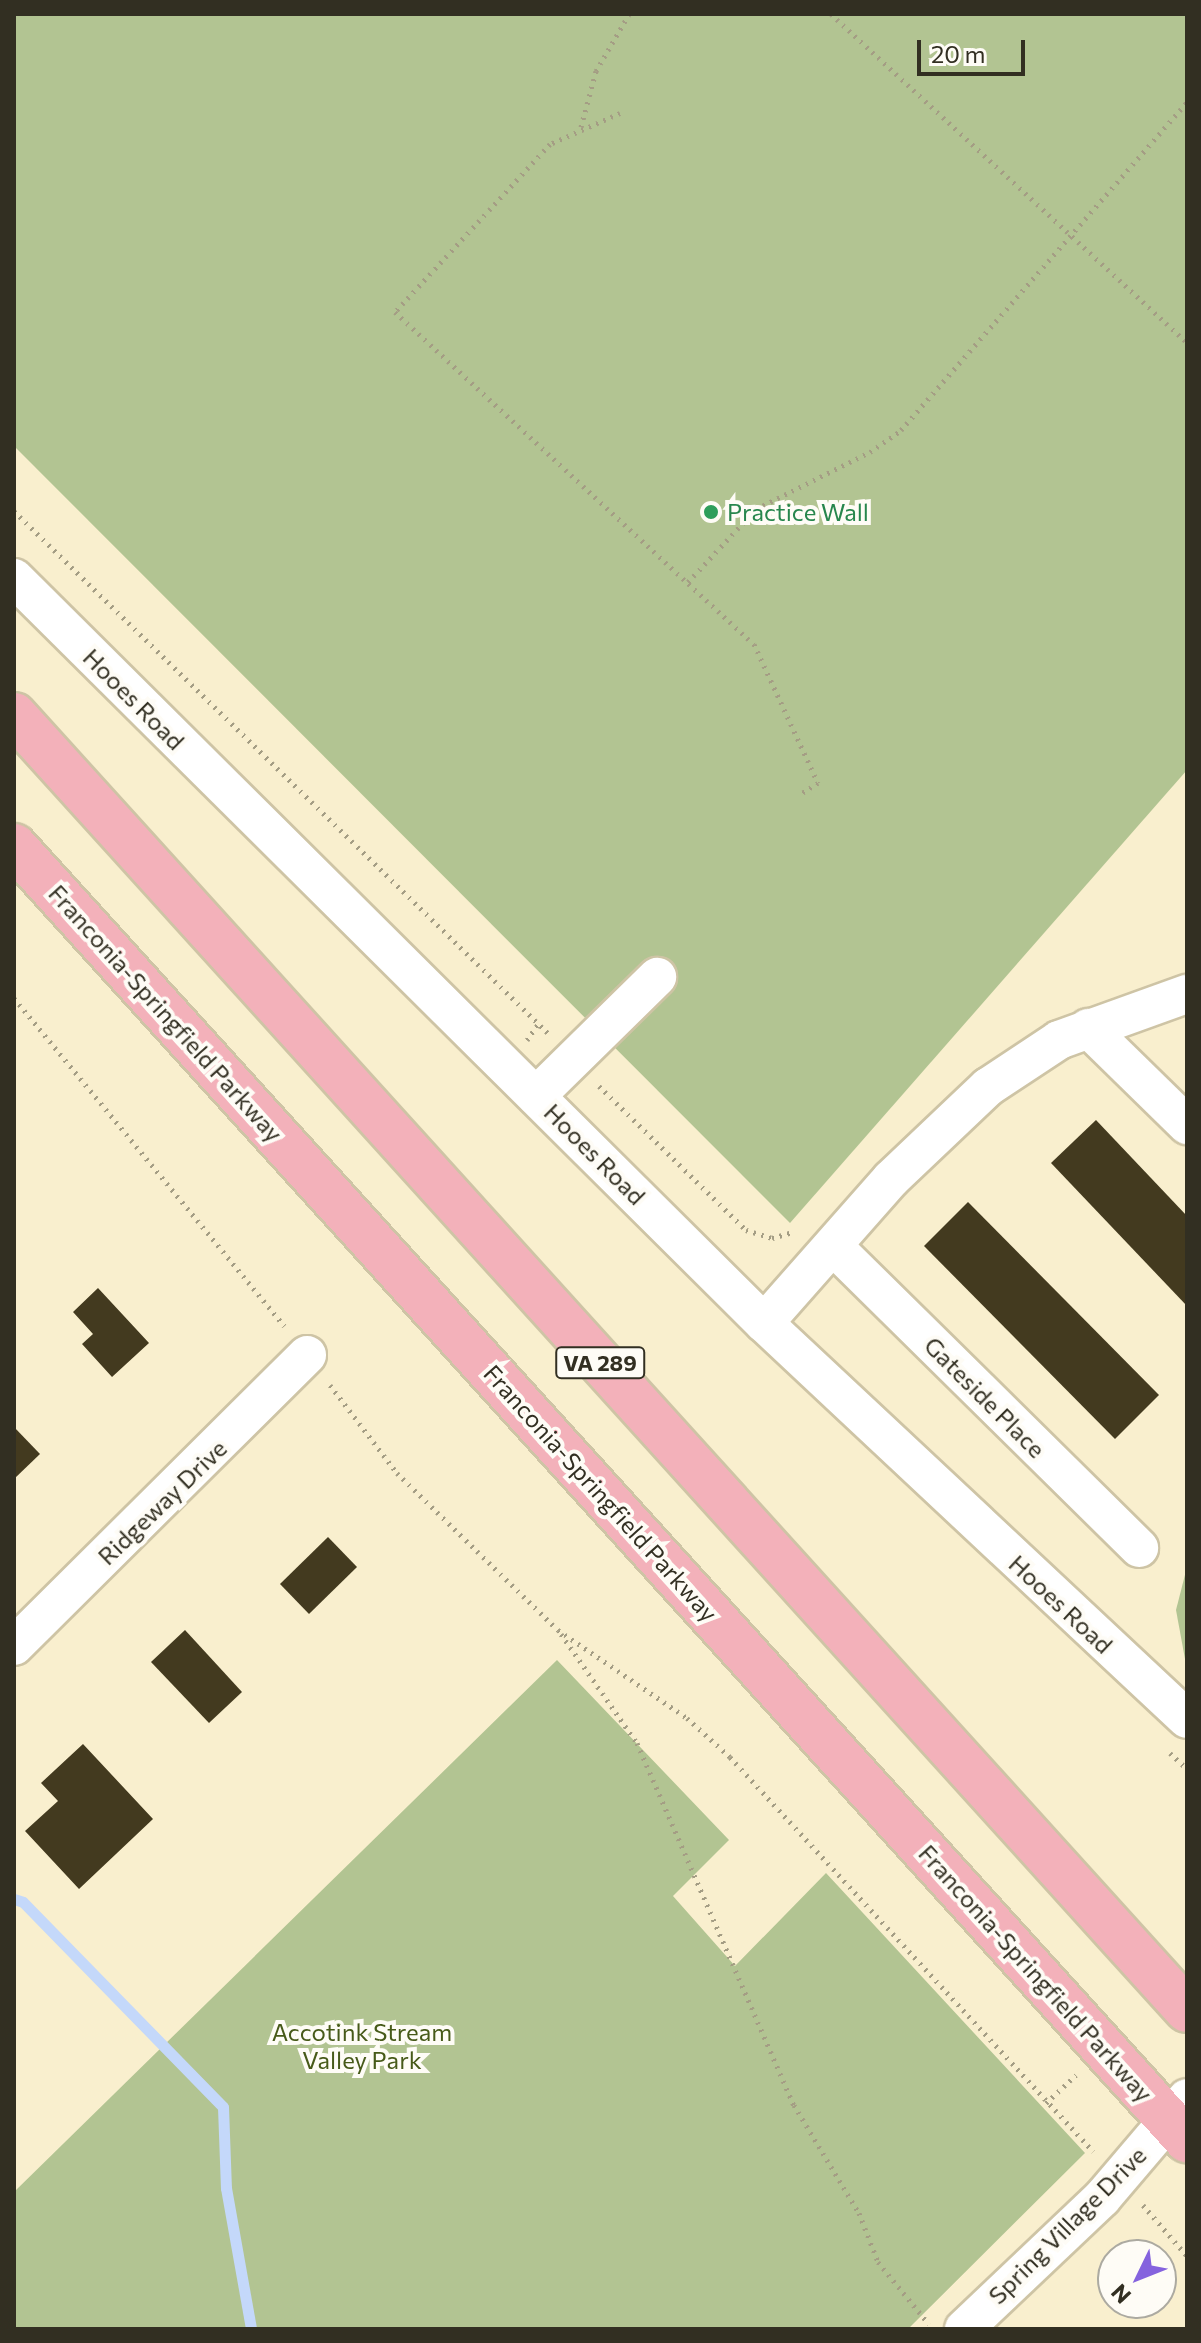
<!DOCTYPE html>
<html>
<head>
<meta charset="utf-8">
<style>
  body { margin:0 }
  #map { position:relative; width:1201px; height:2343px; overflow:hidden; background:#f9efce; font-family:Commissioner,sans-serif }
  div>[style] { position:absolute }
  .green>* { inset:0; background:#b2c492 }
  .stream>* { height:11px; margin:-5.5px; padding:0 5.5px; transform-origin:5.5px; border-radius:5.5px; background:#c4d8fa }
  .building>* { inset:0; background:#433a1f }
  .path>* { height:5px; margin-top:-2.5px; transform-origin:0; background:repeating-linear-gradient(90deg,#a49d84 0 2px,transparent 0 8px) }
  .roads { filter:drop-shadow(2px 0 #cec4a5) drop-shadow(-2px 0 #cec4a5) drop-shadow(0 2px #cec4a5) drop-shadow(0 -2px #cec4a5) }
  .minor>* { height:38px; margin:-19px; padding:0 19px; transform-origin:19px; border-radius:19px; background:#fff }
  .major>* { height:44px; margin:-22px; padding:0 22px; transform-origin:22px; border-radius:22px; background:#f3b1ba }
  .dots>* { width:22px; height:22px; translate:-50% -50%; box-sizing:border-box; border:4px solid #fefcf6; border-radius:50% }
  span { translate:-50% -50%; white-space:nowrap; text-align:center; line-height:1.15; -webkit-text-stroke:8px #fefcf6; paint-order:stroke }
  .shield-label span { padding:2px 6px; background:#fefcf6; border:2px solid; border-radius:6px; -webkit-text-stroke-width:0 }
  .shield-label { font-size:22px; color:#322f22; font-weight:700 }
  .leisure-label { font-size:24px; color:#27864d }
  .left { translate:0 -50%; text-align:left }
  .street-label { font-size:24px; color:#322f22 }
  .park-label { font-size:24px; color:#475a19 }
  .frame { position:absolute; inset:0; border:16px solid #322f22; pointer-events:none }
  .north { position:absolute; left:1097px; top:2239px; width:80px; height:80px; box-sizing:border-box; background:#fefcf6; border:2px solid #acaaa1; border-radius:50%; rotate:227deg; font-size:22px; font-weight:700; line-height:32px; text-align:center; color:#322f22 }
  .north::after { content:''; display:block; margin:auto; width:28px; height:36px; background:#8563de; clip-path:polygon(50% 0,100% 100%,50% 72%,0 100%) }
  .scale { position:absolute; left:917px; top:40px; width:108px; height:36px; box-sizing:border-box; border:4px solid #322f22; border-top:0; padding-left:10px; font-size:24px; line-height:28px; white-space:nowrap; color:#322f22; -webkit-text-stroke:6px #fefcf6; paint-order:stroke }
</style>
</head>
<body>
<div id="map">
  <div class="green">
    <i style="clip-path:polygon(14px 14px,1187px 14px,1187px 770px,790px 1223px,14px 446px)"></i>
    <i style="clip-path:polygon(1187px 1567px,1187px 1670px,1176px 1610px)"></i>
    <i style="clip-path:polygon(557px 1660px,729px 1840px,673px 1896px,735px 1966px,826px 1873px,1085px 2153px,908px 2329px,14px 2329px,14px 2192px)"></i>
  </div>
  <div class="stream">
    <i style="left:14px;top:1899px;width:9px;rotate:18deg"></i>
    <i style="left:23px;top:1902px;width:286px;rotate:45.7deg"></i>
    <i style="left:223px;top:2107px;width:81px;rotate:87.9deg"></i>
    <i style="left:226px;top:2188px;width:143px;rotate:79.9deg"></i>
  </div>
  <div class="building">
    <i style="clip-path:polygon(1096px 1120px,1187px 1216px,1187px 1306px,1051px 1163px)"></i>
    <i style="clip-path:polygon(968px 1202px,1159px 1395px,1115px 1439px,924px 1246px)"></i>
    <i style="clip-path:polygon(98px 1288px,149px 1343px,112px 1377px,82px 1344px,93px 1334px,73px 1312px)"></i>
    <i style="clip-path:polygon(14px 1427px,40px 1454px,14px 1479px)"></i>
    <i style="clip-path:polygon(328px 1537px,357px 1567px,309px 1614px,280px 1584px)"></i>
    <i style="clip-path:polygon(185px 1630px,242px 1692px,209px 1723px,151px 1662px)"></i>
    <i style="clip-path:polygon(83px 1744px,153px 1819px,79px 1889px,25px 1831px,58px 1801px,41px 1783px)"></i>
  </div>
  <div class="path">
    <i style="left:831px;top:14px;width:484px;rotate:42.7deg"></i>
    <i style="left:620px;top:113px;width:77px;rotate:156.1deg"></i>
    <i style="left:550px;top:144px;width:229px;rotate:132.7deg"></i>
    <i style="left:395px;top:312px;width:489px;rotate:42.8deg"></i>
    <i style="left:754px;top:644px;width:153px;rotate:65.3deg"></i>
    <i style="left:818px;top:783px;width:22px;rotate:148deg"></i>
    <i style="left:581px;top:127px;width:58px;rotate:-75deg"></i>
    <i style="left:596px;top:71px;width:66px;rotate:-59.9deg"></i>
    <i style="left:14px;top:511px;width:747px;rotate:44.35deg"></i>
    <i style="left:688px;top:582px;width:100px;rotate:-47deg"></i>
    <i style="left:756px;top:509px;width:127px;rotate:-26.6deg"></i>
    <i style="left:870px;top:452px;width:38px;rotate:-35deg"></i>
    <i style="left:901px;top:430px;width:435px;rotate:-48.9deg"></i>
    <i style="left:14px;top:998px;width:425px;rotate:50.5deg"></i>
    <i style="left:527px;top:1040px;width:19px;rotate:-55deg"></i>
    <i style="left:599px;top:1086px;width:206px;rotate:44.4deg"></i>
    <i style="left:746px;top:1230px;width:27px;rotate:17deg"></i>
    <i style="left:772px;top:1238px;width:22px;rotate:-16deg"></i>
    <i style="left:330px;top:1385px;width:111px;rotate:52.7deg"></i>
    <i style="left:397px;top:1473px;width:225px;rotate:44.3deg"></i>
    <i style="left:558px;top:1630px;width:156px;rotate:34.3deg"></i>
    <i style="left:687px;top:1718px;width:58px;rotate:42.2deg"></i>
    <i style="left:730px;top:1757px;width:536px;rotate:47.35deg"></i>
    <i style="left:561px;top:1634px;width:133px;rotate:55.1deg"></i>
    <i style="left:637px;top:1743px;width:395px;rotate:66.6deg"></i>
    <i style="left:794px;top:2105px;width:126px;rotate:59deg"></i>
    <i style="left:859px;top:2213px;width:53px;rotate:68.8deg"></i>
    <i style="left:878px;top:2262px;width:80px;rotate:50.6deg"></i>
    <i style="left:1170px;top:1753px;width:23px;rotate:43deg"></i>
    <i style="left:1046px;top:2103px;width:41px;rotate:-43deg"></i>
    <i style="left:1143px;top:2205px;width:67px;rotate:49.2deg"></i>
  </div>
  <div class="roads">
    <div class="minor">
      <i style="left:14px;top:578px;width:1057px;rotate:44.81deg"></i>
      <i style="left:764px;top:1323px;width:579px;rotate:43.11deg"></i>
      <i style="left:1088px;top:1028px;width:139px;rotate:44.4deg"></i>
      <i style="left:536px;top:1096px;width:170px;rotate:-44.5deg"></i>
      <i style="left:833px;top:1246px;width:430px;rotate:44.6deg"></i>
      <i style="left:764px;top:1323px;width:192px;rotate:-48.6deg"></i>
      <i style="left:891px;top:1179px;width:134px;rotate:-43.5deg"></i>
      <i style="left:988px;top:1087px;width:85px;rotate:-33.5deg"></i>
      <i style="left:1059px;top:1040px;width:136px;rotate:-19.8deg"></i>
      <i style="left:14px;top:1646px;width:413px;rotate:-44.8deg"></i>
      <i style="left:964px;top:2329px;width:190px;rotate:-43.5deg"></i>
      <i style="left:1102px;top:2198px;width:131px;rotate:-49.6deg"></i>
    </div>
    <div class="major">
      <i style="left:14px;top:715px;width:1747px;rotate:47.83deg"></i>
      <i style="left:14px;top:846px;width:1747px;rotate:47.81deg"></i>
    </div>
  </div>
  <div class="dots">
    <i style="left:711px;top:512px;background:#2e9e5b"></i>
  </div>
  <div class="shield-label">
    <span style="left:600px;top:1363px">VA 289</span>
  </div>
  <div class="leisure-label">
    <span class="left" style="left:727px;top:512px">Practice Wall</span>
  </div>
  <div class="street-label">
    <span style="left:134px;top:699px;rotate:45deg">Hooes Road</span>
    <span style="left:166px;top:1013px;rotate:48deg">Franconia-Springfield Parkway</span>
    <span style="left:595px;top:1154px;rotate:45deg">Hooes Road</span>
    <span style="left:985px;top:1397px;rotate:45deg">Gateside Place</span>
    <span style="left:601px;top:1493px;rotate:48deg">Franconia-Springfield Parkway</span>
    <span style="left:162px;top:1502px;rotate:-44deg">Ridgeway Drive</span>
    <span style="left:1061px;top:1604px;rotate:43deg">Hooes Road</span>
    <span style="left:1036px;top:1973px;rotate:48deg">Franconia-Springfield Parkway</span>
    <span style="left:1067px;top:2225px;rotate:-45deg">Spring Village Drive</span>
  </div>
  <div class="park-label">
    <span style="left:362px;top:2046px">Accotink Stream<br>Valley Park</span>
  </div>
  <div class="frame"></div>
  <div class="north">N</div>
  <div class="scale">20 m</div>
</div>
</body>
</html>
